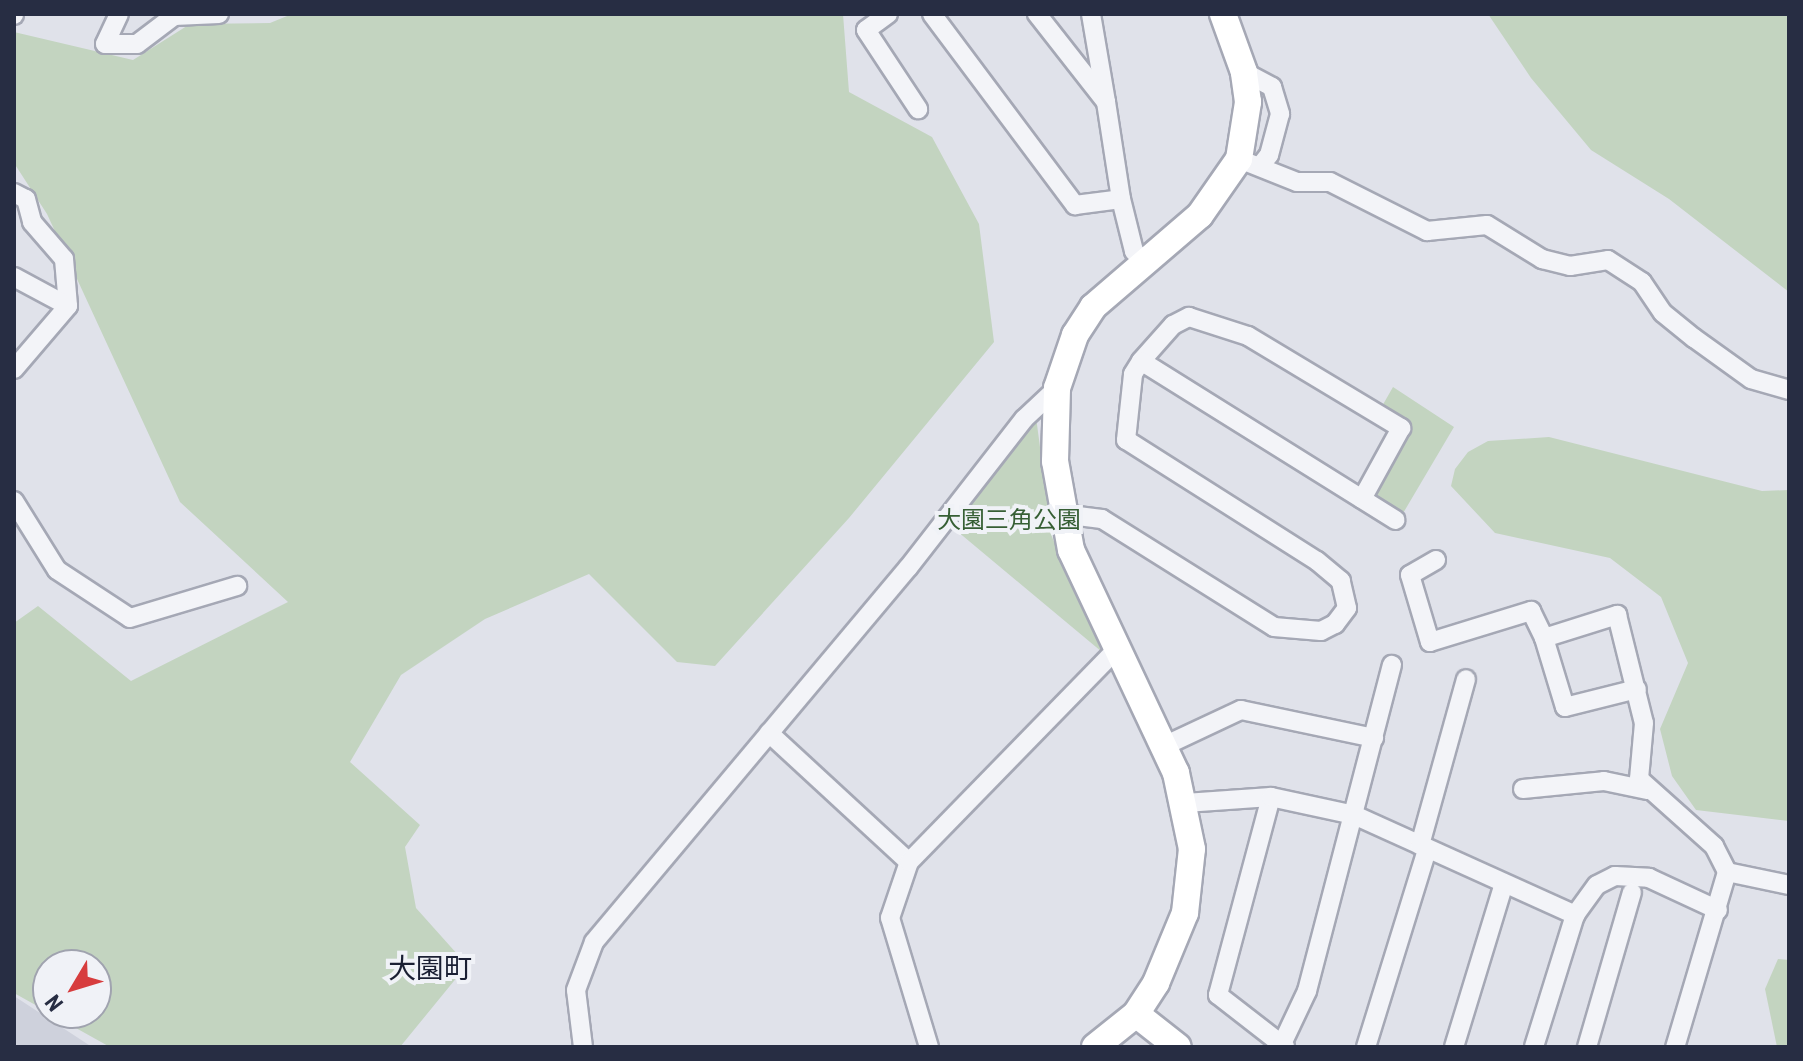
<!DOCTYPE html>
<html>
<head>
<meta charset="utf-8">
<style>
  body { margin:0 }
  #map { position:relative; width:1803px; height:1061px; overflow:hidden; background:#e0e2ea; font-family:"Roboto Condensed","Noto Sans JP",sans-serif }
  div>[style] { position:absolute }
  .built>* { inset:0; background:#ced1dc }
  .green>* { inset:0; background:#c3d4c0 }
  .roads { filter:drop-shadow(2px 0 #a5a8b5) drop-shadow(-2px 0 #a5a8b5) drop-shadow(0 2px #a5a8b5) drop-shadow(0 -2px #a5a8b5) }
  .street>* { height:18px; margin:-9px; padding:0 9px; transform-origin:9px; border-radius:9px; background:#f3f4f8 }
  .secondary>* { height:26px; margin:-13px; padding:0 13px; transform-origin:13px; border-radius:13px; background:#fff }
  span { translate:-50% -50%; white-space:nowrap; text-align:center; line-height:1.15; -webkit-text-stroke:8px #f0f2f7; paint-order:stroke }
  .park-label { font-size:24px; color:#365f34 }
  .quarter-label { font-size:28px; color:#1a1f33 }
  .frame { position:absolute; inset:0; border:16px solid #272d43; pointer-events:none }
  .north { position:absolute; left:32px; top:949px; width:80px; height:80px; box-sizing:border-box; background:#f0f2f7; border:2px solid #a0a3af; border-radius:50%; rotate:232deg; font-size:22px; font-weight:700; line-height:32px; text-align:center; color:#272d43 }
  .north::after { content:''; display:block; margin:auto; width:28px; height:36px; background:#d73d3e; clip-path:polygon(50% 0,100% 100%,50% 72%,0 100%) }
</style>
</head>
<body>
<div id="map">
  <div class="built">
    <i style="clip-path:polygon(14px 996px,92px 1047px,14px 1047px)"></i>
  </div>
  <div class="green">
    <i style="clip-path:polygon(292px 14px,843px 14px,849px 92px,932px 137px,979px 224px,994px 342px,849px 518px,715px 666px,677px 662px,589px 574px,485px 619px,401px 675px,350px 762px,420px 825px,405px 847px,416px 908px,467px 965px,400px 1047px,110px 1047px,49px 1013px,96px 1013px,96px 965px,48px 965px,48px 1012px,14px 993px,14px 623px,38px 606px,131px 681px,288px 602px,180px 502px,47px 214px,14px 163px,14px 32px,133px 60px,190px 24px,270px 23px)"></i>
    <i style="clip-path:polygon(1488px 14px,1789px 14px,1789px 292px,1669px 199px,1591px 150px,1531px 78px)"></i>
    <i style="clip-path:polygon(1393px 387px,1454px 427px,1402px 515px,1380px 502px,1375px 489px,1410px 431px,1381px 408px)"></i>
    <i style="clip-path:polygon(1036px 417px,1052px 537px,1102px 652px,951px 526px)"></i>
    <i style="clip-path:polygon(1549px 437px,1762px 491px,1789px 490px,1789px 821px,1696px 810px,1672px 776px,1660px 729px,1688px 663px,1661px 597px,1610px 558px,1495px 533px,1451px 486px,1455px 469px,1468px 452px,1488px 441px)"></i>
    <i style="clip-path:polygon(1778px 959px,1789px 960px,1789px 1047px,1777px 1047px,1765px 989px)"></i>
  </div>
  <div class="roads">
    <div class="street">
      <i style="left:119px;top:14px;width:33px;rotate:115deg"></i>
      <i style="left:105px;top:44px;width:32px"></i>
      <i style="left:137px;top:44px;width:46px;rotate:-37.1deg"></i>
      <i style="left:174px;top:16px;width:45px;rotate:-2.5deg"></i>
      <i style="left:888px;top:14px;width:27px;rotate:144deg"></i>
      <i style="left:866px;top:30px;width:95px;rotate:56.6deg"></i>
      <i style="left:932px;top:14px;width:239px;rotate:53.2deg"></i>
      <i style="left:1075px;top:205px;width:46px;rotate:-7.4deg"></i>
      <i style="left:1037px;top:14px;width:112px;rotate:51.9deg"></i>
      <i style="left:1106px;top:102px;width:98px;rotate:81.2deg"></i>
      <i style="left:1121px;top:199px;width:54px;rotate:76deg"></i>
      <i style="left:1134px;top:251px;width:13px;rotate:51deg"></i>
      <i style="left:1091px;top:14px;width:89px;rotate:80.3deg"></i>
      <i style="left:14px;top:15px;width:1px;rotate:-90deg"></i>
      <i style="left:1244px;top:72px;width:32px;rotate:28deg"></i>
      <i style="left:1272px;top:87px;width:28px;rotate:73deg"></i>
      <i style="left:1280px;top:114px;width:42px;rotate:105deg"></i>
      <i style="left:1269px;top:155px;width:14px;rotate:129deg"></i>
      <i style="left:1239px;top:159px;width:62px;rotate:21.6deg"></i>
      <i style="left:1297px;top:182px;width:33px"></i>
      <i style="left:1330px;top:182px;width:109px;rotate:26.8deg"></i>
      <i style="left:1427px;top:231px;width:60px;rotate:-5.7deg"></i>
      <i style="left:1487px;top:225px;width:65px;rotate:31.7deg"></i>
      <i style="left:1542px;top:259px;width:29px;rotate:14deg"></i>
      <i style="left:1570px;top:266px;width:38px;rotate:-9deg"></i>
      <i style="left:1608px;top:260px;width:40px;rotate:32.9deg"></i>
      <i style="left:1642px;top:282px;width:37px;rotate:56deg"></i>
      <i style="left:1663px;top:313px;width:40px;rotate:39deg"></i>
      <i style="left:1694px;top:338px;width:70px;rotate:35.7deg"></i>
      <i style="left:1751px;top:379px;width:40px;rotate:16deg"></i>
      <i style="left:14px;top:193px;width:13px;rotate:27deg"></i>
      <i style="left:26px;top:199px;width:24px;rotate:75deg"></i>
      <i style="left:32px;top:222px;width:49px;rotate:49.1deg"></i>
      <i style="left:64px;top:259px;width:47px;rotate:85.1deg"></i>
      <i style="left:68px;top:306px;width:83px;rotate:130.6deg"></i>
      <i style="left:14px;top:277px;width:61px;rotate:28.2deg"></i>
      <i style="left:1141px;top:361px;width:48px;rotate:-48.4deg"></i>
      <i style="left:1173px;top:325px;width:18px;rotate:-27deg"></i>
      <i style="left:1189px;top:317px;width:62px;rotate:17.9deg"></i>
      <i style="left:1248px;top:336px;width:179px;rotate:31deg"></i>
      <i style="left:1401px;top:428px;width:81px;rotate:118.8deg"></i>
      <i style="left:14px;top:501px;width:81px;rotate:58.1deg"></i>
      <i style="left:57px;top:570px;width:87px;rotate:33.3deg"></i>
      <i style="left:130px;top:618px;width:112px;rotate:-16.7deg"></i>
      <i style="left:1062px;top:514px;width:40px;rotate:7.1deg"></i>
      <i style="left:1102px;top:519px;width:203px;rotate:32.1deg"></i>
      <i style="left:1274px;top:627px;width:47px;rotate:4.9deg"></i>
      <i style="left:1321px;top:631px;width:16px;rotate:-27deg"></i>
      <i style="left:1335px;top:624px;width:20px;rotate:-53deg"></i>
      <i style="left:1347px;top:608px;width:28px;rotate:-103deg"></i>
      <i style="left:1341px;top:581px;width:31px;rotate:-140deg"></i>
      <i style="left:1317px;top:561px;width:226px;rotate:-147.6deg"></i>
      <i style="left:1126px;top:440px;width:66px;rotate:-83.9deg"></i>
      <i style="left:1133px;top:374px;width:15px;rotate:-58deg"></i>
      <i style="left:1141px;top:361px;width:300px;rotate:32deg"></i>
      <i style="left:1436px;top:560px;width:30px;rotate:150deg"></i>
      <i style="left:1410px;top:575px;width:70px;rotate:73.4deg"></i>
      <i style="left:1430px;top:642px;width:106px;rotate:-17.1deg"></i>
      <i style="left:1531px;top:611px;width:30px;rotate:64deg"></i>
      <i style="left:1544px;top:638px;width:77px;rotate:-17.5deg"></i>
      <i style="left:1617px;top:615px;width:111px;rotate:76deg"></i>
      <i style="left:1644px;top:723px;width:56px;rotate:95.1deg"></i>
      <i style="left:1639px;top:779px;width:101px;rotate:41.8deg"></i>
      <i style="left:1714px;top:846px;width:29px;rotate:63deg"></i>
      <i style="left:1727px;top:872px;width:183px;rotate:106.5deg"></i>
      <i style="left:1544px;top:638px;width:72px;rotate:73.1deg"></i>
      <i style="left:1565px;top:707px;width:74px;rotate:-14deg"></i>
      <i style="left:769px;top:733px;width:190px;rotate:42.7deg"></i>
      <i style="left:1164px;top:746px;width:85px;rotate:-25.1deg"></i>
      <i style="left:1241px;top:710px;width:136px;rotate:11.9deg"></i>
      <i style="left:1523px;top:789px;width:81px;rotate:-5.6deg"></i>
      <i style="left:1604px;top:781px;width:44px;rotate:11.8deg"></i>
      <i style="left:1271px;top:797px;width:205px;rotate:105deg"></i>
      <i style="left:1218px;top:995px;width:85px;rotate:37.8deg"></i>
      <i style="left:1185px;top:803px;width:86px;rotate:-4deg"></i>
      <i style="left:1271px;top:797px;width:85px;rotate:12.2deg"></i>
      <i style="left:1354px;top:815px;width:243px;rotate:24.3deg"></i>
      <i style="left:1575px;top:915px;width:138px;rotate:107.3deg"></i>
      <i style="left:1420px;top:845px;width:172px;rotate:-74.5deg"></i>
      <i style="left:1727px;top:872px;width:63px;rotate:11.8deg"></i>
      <i style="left:1575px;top:915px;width:37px;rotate:-54deg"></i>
      <i style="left:1597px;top:885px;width:20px;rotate:-27deg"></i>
      <i style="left:1615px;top:876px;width:34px;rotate:3deg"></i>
      <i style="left:1649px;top:878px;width:76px;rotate:24.9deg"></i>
      <i style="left:1282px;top:1044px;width:59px;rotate:-64.7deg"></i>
      <i style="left:1307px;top:991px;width:337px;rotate:-75.4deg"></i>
      <i style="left:583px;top:1047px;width:57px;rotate:-97deg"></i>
      <i style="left:576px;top:990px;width:51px;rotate:-69.4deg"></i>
      <i style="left:594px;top:942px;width:488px;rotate:-50deg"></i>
      <i style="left:908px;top:568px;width:189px;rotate:-52.1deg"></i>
      <i style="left:1024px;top:419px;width:45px;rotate:-43.2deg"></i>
      <i style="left:929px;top:1047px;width:135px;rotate:-106.8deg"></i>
      <i style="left:890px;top:918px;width:59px;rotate:-71.3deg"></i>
      <i style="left:909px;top:862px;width:299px;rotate:-45.7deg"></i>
      <i style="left:1366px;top:1047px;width:206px;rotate:-72.8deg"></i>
      <i style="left:1454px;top:1047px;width:171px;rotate:-73deg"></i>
      <i style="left:1587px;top:1047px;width:161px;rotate:-73.8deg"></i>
    </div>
    <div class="secondary">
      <i style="left:1136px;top:1014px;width:53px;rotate:38.2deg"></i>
      <i style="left:1095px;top:1047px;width:53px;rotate:-38.8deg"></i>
      <i style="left:1136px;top:1014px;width:37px;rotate:-57deg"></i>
      <i style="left:1156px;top:983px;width:76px;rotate:-67.5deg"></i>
      <i style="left:1185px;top:913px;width:64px;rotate:-83.8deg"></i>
      <i style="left:1192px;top:849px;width:78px;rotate:-101.9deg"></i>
      <i style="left:1176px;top:773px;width:246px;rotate:-115.2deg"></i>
      <i style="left:1071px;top:550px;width:90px;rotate:-100.2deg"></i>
      <i style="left:1055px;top:461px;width:73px;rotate:-88.4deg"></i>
      <i style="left:1057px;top:388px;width:56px;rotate:-71.2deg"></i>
      <i style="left:1075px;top:335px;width:33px;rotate:-57deg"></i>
      <i style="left:1093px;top:307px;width:141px;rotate:-40.7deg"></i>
      <i style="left:1200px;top:215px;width:68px;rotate:-55.1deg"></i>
      <i style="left:1239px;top:159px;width:58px;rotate:-81deg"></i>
      <i style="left:1248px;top:102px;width:30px;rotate:-98deg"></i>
      <i style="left:1244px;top:72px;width:62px;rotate:-109.9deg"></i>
    </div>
  </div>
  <div class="park-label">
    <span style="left:1009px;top:521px">大園三角公園</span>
  </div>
  <div class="quarter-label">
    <span style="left:430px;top:969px">大園町</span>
  </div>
  <div class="frame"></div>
  <div class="north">N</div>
</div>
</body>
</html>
